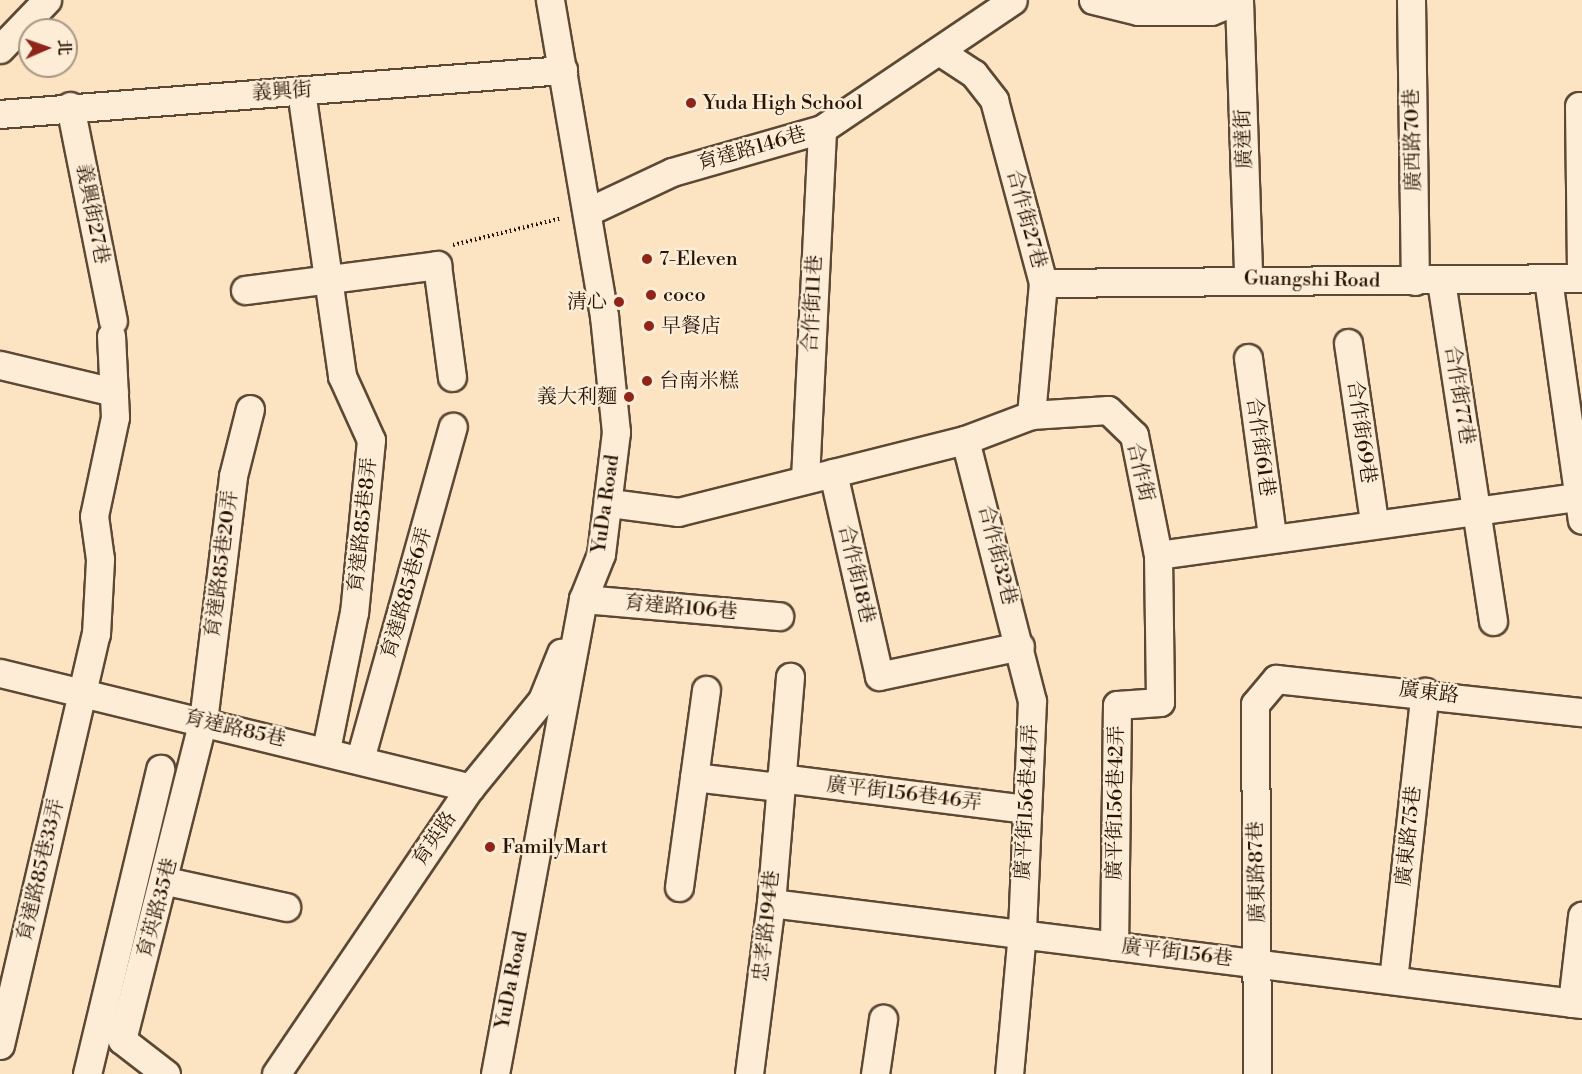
<!DOCTYPE html>
<html>
<head>
<meta charset="utf-8">
<style>
  body { margin:0 }
  #map { position:relative; width:1582px; height:1074px; overflow:hidden; background:#fce3c2; font-family:"Libre Bodoni","Noto Serif TC",serif }
  div>[style] { position:absolute }
  .path>* { height:4px; margin-top:-2px; transform-origin:0; background:repeating-linear-gradient(90deg,#261404 0 1.5px,transparent 0 4.5px) }
  .roads { filter:drop-shadow(2px 0 #5c4834) drop-shadow(-2px 0 #5c4834) drop-shadow(0 2px #5c4834) drop-shadow(0 -2px #5c4834) }
  .minor>* { height:27px; margin:-13.5px; padding:0 13.5px; transform-origin:13.5px; border-radius:13.5px; background:#fdedd7 }
  .dots>* { width:16px; height:16px; translate:-50% -50%; box-sizing:border-box; border:3px solid #fdedd7; border-radius:50% }
  span { translate:-50% -50%; white-space:nowrap; text-align:center; line-height:1.15; -webkit-text-stroke:4.5px #fdedd7; paint-order:stroke }
  .street-label { font-size:20px; color:#261404 }
  .poi-label { font-size:20px; color:#261404 }
  .left { translate:0 -50%; text-align:left }
  .right { translate:-100% -50%; text-align:right }
  .north { position:absolute; left:18px; top:18px; width:60px; height:60px; box-sizing:border-box; background:#fdedd7; border:2px solid #a79683; border-radius:50%; rotate:88deg; font-size:16px; font-weight:700; line-height:24px; text-align:center; color:#261404 }
  .north::after { content:''; display:block; margin:auto; width:21px; height:27px; background:#8f2418; clip-path:polygon(50% 0,100% 100%,50% 72%,0 100%) }
</style>
</head>
<body>
<div id="map">
  <div class="path">
    <i style="left:453px;top:245px;width:112px;rotate:-13.9deg"></i>
  </div>
  <div class="roads">
    <div class="minor">
      <i style="left:1093px;top:0;width:46px;rotate:13.7deg"></i>
      <i style="left:1138px;top:11px;width:73px"></i>
      <i style="left:1211px;top:11px;width:29px;rotate:-22deg"></i>
      <i style="left:1239px;top:0;width:278px;rotate:88.1deg"></i>
      <i style="left:1411px;top:0;width:281px;rotate:89.2deg"></i>
      <i style="left:0;top:49px;width:68px;rotate:-46.2deg"></i>
      <i style="left:939px;top:51px;width:42px;rotate:33.3deg"></i>
      <i style="left:974px;top:74px;width:33px;rotate:52deg"></i>
      <i style="left:994px;top:100px;width:189px;rotate:75deg"></i>
      <i style="left:1043px;top:283px;width:133px;rotate:95.2deg"></i>
      <i style="left:301px;top:91px;width:288px;rotate:81.8deg"></i>
      <i style="left:342px;top:376px;width:70px;rotate:65.6deg"></i>
      <i style="left:371px;top:440px;width:173px;rotate:95.6deg"></i>
      <i style="left:354px;top:612px;width:141px;rotate:101.5deg"></i>
      <i style="left:70px;top:106px;width:219px;rotate:78.7deg"></i>
      <i style="left:1579px;top:106px;width:172px;rotate:89.3deg"></i>
      <i style="left:0;top:114px;width:565px;rotate:-4.47deg"></i>
      <i style="left:587px;top:212px;width:94px;rotate:-25.2deg"></i>
      <i style="left:672px;top:172px;width:156px;rotate:-16deg"></i>
      <i style="left:822px;top:129px;width:230px;rotate:-34deg"></i>
      <i style="left:1548px;top:279px;width:243px;rotate:82deg"></i>
      <i style="left:1441px;top:281px;width:344px;rotate:81.3deg"></i>
      <i style="left:1043px;top:283px;width:539px;rotate:-0.53deg"></i>
      <i style="left:245px;top:290px;width:194px;rotate:-7.4deg"></i>
      <i style="left:437px;top:265px;width:113px;rotate:82.4deg"></i>
      <i style="left:1348px;top:343px;width:181px;rotate:81.7deg"></i>
      <i style="left:1248px;top:358px;width:180px;rotate:82.3deg"></i>
      <i style="left:0;top:365px;width:117px;rotate:13.3deg"></i>
      <i style="left:965px;top:440px;width:269px;rotate:75.6deg"></i>
      <i style="left:1032px;top:701px;width:231px;rotate:92.5deg"></i>
      <i style="left:1022px;top:932px;width:143px;rotate:95.2deg"></i>
      <i style="left:833px;top:473px;width:208px;rotate:77.2deg"></i>
      <i style="left:879px;top:676px;width:144px;rotate:-12deg"></i>
      <i style="left:805px;top:479px;width:350px;rotate:-87.2deg"></i>
      <i style="left:610px;top:503px;width:69px;rotate:7.5deg"></i>
      <i style="left:678px;top:512px;width:296px;rotate:-14.1deg"></i>
      <i style="left:965px;top:440px;width:71px;rotate:-20.7deg"></i>
      <i style="left:1031px;top:415px;width:77px;rotate:-3.7deg"></i>
      <i style="left:1108px;top:410px;width:36px;rotate:44deg"></i>
      <i style="left:1134px;top:435px;width:122px;rotate:78.7deg"></i>
      <i style="left:1158px;top:555px;width:147px;rotate:89.2deg"></i>
      <i style="left:1160px;top:702px;width:43px;rotate:176deg"></i>
      <i style="left:1117px;top:705px;width:241px;rotate:90.7deg"></i>
      <i style="left:1158px;top:555px;width:428px;rotate:-7.9deg"></i>
      <i style="left:583px;top:599px;width:197px;rotate:5deg"></i>
      <i style="left:0;top:673px;width:484px;rotate:13.7deg"></i>
      <i style="left:360px;top:759px;width:345px;rotate:-74.4deg"></i>
      <i style="left:694px;top:777px;width:86px;rotate:6.7deg"></i>
      <i style="left:780px;top:778px;width:249px;rotate:7.2deg"></i>
      <i style="left:166px;top:881px;width:123px;rotate:12.2deg"></i>
      <i style="left:679px;top:887px;width:199px;rotate:-82.2deg"></i>
      <i style="left:771px;top:903px;width:817px;rotate:7.1deg"></i>
      <i style="left:1393px;top:980px;width:290px;rotate:-83.7deg"></i>
      <i style="left:1572px;top:1003px;width:88px;rotate:-83.4deg"></i>
      <i style="left:0;top:1045px;width:422px;rotate:-76.9deg"></i>
      <i style="left:96px;top:634px;width:75px;rotate:-86.9deg"></i>
      <i style="left:100px;top:559px;width:43px;rotate:-97.9deg"></i>
      <i style="left:94px;top:516px;width:101px;rotate:-78deg"></i>
      <i style="left:115px;top:417px;width:81px;rotate:-92.8deg"></i>
      <i style="left:87px;top:1074px;width:314px;rotate:-76.5deg"></i>
      <i style="left:166px;top:1074px;width:56px;rotate:-142.3deg"></i>
      <i style="left:122px;top:1040px;width:329px;rotate:-75.8deg"></i>
      <i style="left:203px;top:721px;width:247px;rotate:-83deg"></i>
      <i style="left:233px;top:476px;width:69px;rotate:-75.8deg"></i>
      <i style="left:276px;top:1074px;width:346px;rotate:-55.9deg"></i>
      <i style="left:470px;top:788px;width:114px;rotate:-50.7deg"></i>
      <i style="left:542px;top:700px;width:51px;rotate:-68deg"></i>
      <i style="left:495px;top:1074px;width:483px;rotate:-79.5deg"></i>
      <i style="left:583px;top:599px;width:48px;rotate:-68.2deg"></i>
      <i style="left:601px;top:554px;width:123px;rotate:-83deg"></i>
      <i style="left:616px;top:432px;width:117px;rotate:-95.9deg"></i>
      <i style="left:604px;top:316px;width:321px;rotate:-99.7deg"></i>
      <i style="left:749px;top:1074px;width:172px;rotate:-82.7deg"></i>
      <i style="left:771px;top:903px;width:227px;rotate:-85.2deg"></i>
      <i style="left:875px;top:1074px;width:56px;rotate:-81.7deg"></i>
      <i style="left:1257px;top:1074px;width:370px;rotate:-90.3deg"></i>
      <i style="left:1255px;top:704px;width:33px;rotate:-50deg"></i>
      <i style="left:1276px;top:679px;width:308px;rotate:6.2deg"></i>
    </div>
  </div>
  <div class="dots">
    <i style="left:691px;top:103px;background:#8f2418"></i>
    <i style="left:647px;top:259px;background:#8f2418"></i>
    <i style="left:651px;top:295px;background:#8f2418"></i>
    <i style="left:619px;top:302px;background:#8f2418"></i>
    <i style="left:649px;top:326px;background:#8f2418"></i>
    <i style="left:647px;top:381px;background:#8f2418"></i>
    <i style="left:629px;top:397px;background:#8f2418"></i>
    <i style="left:490px;top:847px;background:#8f2418"></i>
  </div>
  <div class="street-label">
    <span style="left:282px;top:92px;rotate:-4deg">義興街</span>
    <span style="left:1244px;top:139px;rotate:-92deg">廣達街</span>
    <span style="left:1413px;top:140px;rotate:-91deg">廣西路70巷</span>
    <span style="left:752px;top:149px;rotate:-16deg">育達路146巷</span>
    <span style="left:92px;top:214px;rotate:79deg">義興街27巷</span>
    <span style="left:1026px;top:219px;rotate:75deg">合作街27巷</span>
    <span style="left:1312px;top:280px;rotate:1deg">Guangshi Road</span>
    <span style="left:813px;top:304px;rotate:-87deg">合作街11巷</span>
    <span style="left:1459px;top:395px;rotate:81deg">合作街77巷</span>
    <span style="left:1361px;top:432px;rotate:82deg">合作街69巷</span>
    <span style="left:1260px;top:447px;rotate:82deg">合作街61巷</span>
    <span style="left:1140px;top:472px;rotate:77deg">合作街</span>
    <span style="left:606px;top:504px;rotate:-82deg">YuDa Road</span>
    <span style="left:363px;top:525px;rotate:-84deg">育達路85巷8弄</span>
    <span style="left:997px;top:555px;rotate:76deg">合作街32巷</span>
    <span style="left:222px;top:564px;rotate:-83deg">育達路85巷20弄</span>
    <span style="left:856px;top:574px;rotate:77deg">合作街18巷</span>
    <span style="left:407px;top:593px;rotate:-74deg">育達路85巷6弄</span>
    <span style="left:681px;top:608px;rotate:5deg">育達路106巷</span>
    <span style="left:1429px;top:693px;rotate:7deg">廣東路</span>
    <span style="left:235px;top:729px;rotate:13deg">育達路85巷</span>
    <span style="left:904px;top:794px;rotate:7deg">廣平街156巷46弄</span>
    <span style="left:1027px;top:802px;rotate:-87deg">廣平街156巷44弄</span>
    <span style="left:1116px;top:803px;rotate:-89deg">廣平街156巷42弄</span>
    <span style="left:1409px;top:836px;rotate:-84deg">廣東路75巷</span>
    <span style="left:435px;top:839px;rotate:-56deg">育英路</span>
    <span style="left:41px;top:870px;rotate:-77deg">育達路85巷33弄</span>
    <span style="left:1257px;top:872px;rotate:-91deg">廣東路87巷</span>
    <span style="left:158px;top:908px;rotate:-75deg">育英路35巷</span>
    <span style="left:767px;top:926px;rotate:-84deg">忠孝路194巷</span>
    <span style="left:1177px;top:953px;rotate:7deg">廣平街156巷</span>
    <span style="left:512px;top:980px;rotate:-79deg">YuDa Road</span>
  </div>
  <div class="poi-label">
    <span class="left" style="left:703px;top:103px">Yuda High School</span>
    <span class="left" style="left:659px;top:259px">7-Eleven</span>
    <span class="left" style="left:663px;top:295px">coco</span>
    <span class="right" style="left:607px;top:302px">清心</span>
    <span class="left" style="left:661px;top:326px">早餐店</span>
    <span class="left" style="left:659px;top:381px">台南米糕</span>
    <span class="right" style="left:617px;top:397px">義大利麵</span>
    <span class="left" style="left:502px;top:847px">FamilyMart</span>
  </div>
  <div class="north">北</div>
</div>
</body>
</html>
